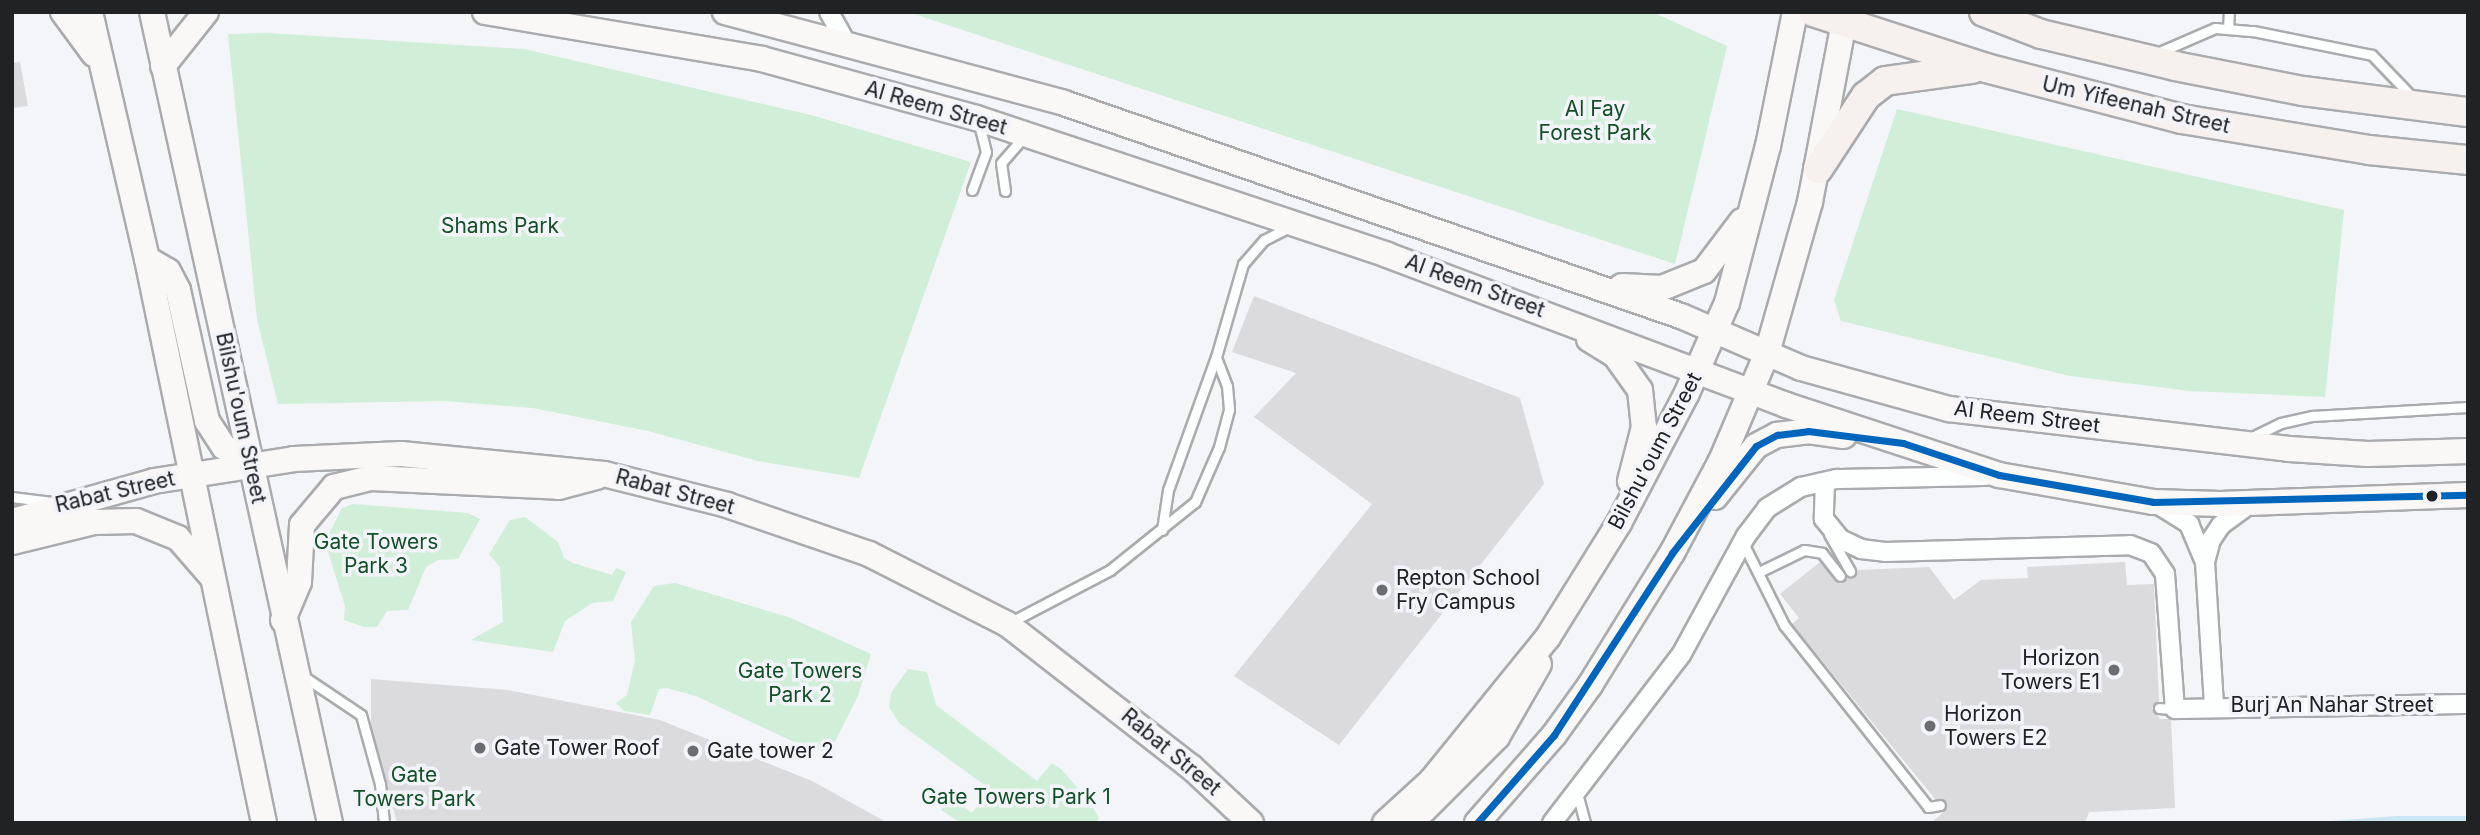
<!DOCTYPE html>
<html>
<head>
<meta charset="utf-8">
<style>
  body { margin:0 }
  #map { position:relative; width:2480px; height:835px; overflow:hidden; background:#f4f5f9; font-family:Inter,sans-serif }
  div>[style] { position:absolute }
  .green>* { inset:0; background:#d0eed8 }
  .water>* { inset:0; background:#cae6f5 }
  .building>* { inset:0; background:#dbdadc }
  .roads { filter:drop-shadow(2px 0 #aaabae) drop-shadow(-2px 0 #aaabae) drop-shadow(0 2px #aaabae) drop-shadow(0 -2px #aaabae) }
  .lane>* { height:9px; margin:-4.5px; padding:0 4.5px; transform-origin:4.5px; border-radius:4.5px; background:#fdfefe }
  .street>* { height:18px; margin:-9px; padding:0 9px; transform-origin:9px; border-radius:9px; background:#fdfefe }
  .secondary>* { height:24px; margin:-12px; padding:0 12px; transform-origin:12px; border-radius:12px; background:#faf8f6 }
  .primary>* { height:28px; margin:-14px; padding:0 14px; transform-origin:14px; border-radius:14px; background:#f6f1ef }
  .bus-1>* { height:7px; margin:-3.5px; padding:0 3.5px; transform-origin:3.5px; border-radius:3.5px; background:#0065bd }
  .dots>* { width:19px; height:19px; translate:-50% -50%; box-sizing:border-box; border:4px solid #f3f4fa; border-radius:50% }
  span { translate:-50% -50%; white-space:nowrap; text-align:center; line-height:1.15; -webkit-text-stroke:7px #f3f4fa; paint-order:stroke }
  .street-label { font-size:21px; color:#212224 }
  .park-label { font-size:21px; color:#135027 }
  .poi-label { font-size:21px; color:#212224 }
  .left { translate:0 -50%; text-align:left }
  .right { translate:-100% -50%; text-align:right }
  .frame { position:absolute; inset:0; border:14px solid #212224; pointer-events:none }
</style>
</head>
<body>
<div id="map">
  <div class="green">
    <i style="clip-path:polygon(908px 12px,1652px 12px,1727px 46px,1675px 264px)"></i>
    <i style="clip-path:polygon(268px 33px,524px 49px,811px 115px,971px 162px,859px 478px,758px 461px,648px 431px,533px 408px,445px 401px,278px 404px,257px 319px,228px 34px)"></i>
    <i style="clip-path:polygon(1897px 109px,2344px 210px,2325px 397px,2190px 391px,2070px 376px,1841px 321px,1834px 300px)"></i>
    <i style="clip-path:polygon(353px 504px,468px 513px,480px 519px,458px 559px,438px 560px,426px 567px,408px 610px,387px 611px,377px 627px,364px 627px,344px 620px,345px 606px,325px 542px,342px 508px)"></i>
    <i style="clip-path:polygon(525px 517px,558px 542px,564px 558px,573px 563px,612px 575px,616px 568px,626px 572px,613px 601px,592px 603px,565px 621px,553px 652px,471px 640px,503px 622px,500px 567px,489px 554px,510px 520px)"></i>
    <i style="clip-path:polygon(675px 583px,791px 618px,871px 654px,858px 696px,829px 753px,794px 742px,696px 696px,667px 688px,659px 689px,650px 715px,624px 711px,616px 703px,627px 695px,635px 660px,631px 622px,654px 586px)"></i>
    <i style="clip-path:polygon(908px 669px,927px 672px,936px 705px,1037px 781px,1052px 763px,1062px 770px,1089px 801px,1099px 818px,1096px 823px,961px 823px,941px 810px,951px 798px,972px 813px,990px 789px,899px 723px,889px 707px,891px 693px)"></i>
  </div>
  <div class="water">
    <i style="clip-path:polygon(2397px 816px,2468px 816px,2468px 823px,2304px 823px)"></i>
  </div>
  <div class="building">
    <i style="clip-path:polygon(20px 62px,28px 106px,12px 108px,12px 63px)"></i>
    <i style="clip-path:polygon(1254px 296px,1520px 398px,1544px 484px,1339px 745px,1234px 676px,1372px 504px,1254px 417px,1296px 373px,1232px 352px)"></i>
    <i style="clip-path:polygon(1820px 562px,1840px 584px,1858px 570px,1929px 567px,1954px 600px,1981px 580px,2028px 578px,2027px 567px,2125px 562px,2127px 585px,2154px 584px,2159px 701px,2152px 708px,2160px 719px,2171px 719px,2175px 808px,2089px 812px,2085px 823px,1931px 823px,1945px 811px,1946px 801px,1935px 799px,1792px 624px,1799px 618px,1780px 594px)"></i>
    <i style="clip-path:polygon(371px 679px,508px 690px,660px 720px,812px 781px,888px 823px,397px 823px,371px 725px)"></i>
  </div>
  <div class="roads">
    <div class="lane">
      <i style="left:2228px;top:29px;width:17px;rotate:-87deg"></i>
      <i style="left:2155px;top:54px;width:65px;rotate:-23.4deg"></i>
      <i style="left:2215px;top:28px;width:38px;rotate:5deg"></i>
      <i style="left:2253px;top:31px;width:121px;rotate:11.4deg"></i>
      <i style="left:2372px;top:55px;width:62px;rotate:46.3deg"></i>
      <i style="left:972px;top:190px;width:40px;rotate:-69.8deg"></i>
      <i style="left:986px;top:152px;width:30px;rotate:-104deg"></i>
      <i style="left:1005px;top:191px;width:28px;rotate:-98deg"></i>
      <i style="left:1001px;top:163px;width:35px;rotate:-49deg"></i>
      <i style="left:2250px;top:438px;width:34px;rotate:-26deg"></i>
      <i style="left:2281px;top:423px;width:32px;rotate:-13deg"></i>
      <i style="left:2312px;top:416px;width:156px;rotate:-3.3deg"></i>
      <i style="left:12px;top:497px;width:40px;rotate:7.1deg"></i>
      <i style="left:1162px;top:530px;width:40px;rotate:-81.5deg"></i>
      <i style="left:1168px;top:490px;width:141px;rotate:-70.2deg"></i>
      <i style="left:1829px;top:534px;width:43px;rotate:60.4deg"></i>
      <i style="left:1743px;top:543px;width:92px;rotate:63.4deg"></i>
      <i style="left:1784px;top:625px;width:232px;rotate:51.6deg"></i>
      <i style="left:1928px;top:807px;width:12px;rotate:-9deg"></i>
      <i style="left:1761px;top:571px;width:48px;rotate:-26deg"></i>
      <i style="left:1804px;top:550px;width:18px;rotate:9deg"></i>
      <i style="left:1822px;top:553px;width:29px;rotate:52deg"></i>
      <i style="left:1009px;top:623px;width:114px;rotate:-27.7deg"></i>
      <i style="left:1110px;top:570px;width:109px;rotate:-38.7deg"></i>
      <i style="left:1195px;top:502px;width:60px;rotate:-66.4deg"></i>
      <i style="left:1219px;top:447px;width:39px;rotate:-75deg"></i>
      <i style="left:1229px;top:409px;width:23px;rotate:-95deg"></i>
      <i style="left:1227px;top:386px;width:31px;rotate:-111deg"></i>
      <i style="left:1216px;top:357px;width:97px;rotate:-73.8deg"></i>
      <i style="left:1243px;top:264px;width:32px;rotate:-49deg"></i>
      <i style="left:1264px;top:240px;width:27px;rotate:-27deg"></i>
      <i style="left:303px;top:676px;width:70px;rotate:33.9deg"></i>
      <i style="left:361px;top:715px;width:72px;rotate:74.6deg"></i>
      <i style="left:380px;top:784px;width:39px;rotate:84deg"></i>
      <i style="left:2159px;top:708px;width:16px;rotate:4deg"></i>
      <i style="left:1577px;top:793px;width:31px;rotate:75deg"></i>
    </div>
    <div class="street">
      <i style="left:829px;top:12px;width:33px;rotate:61deg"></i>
      <i style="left:1825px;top:482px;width:37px;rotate:92deg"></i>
      <i style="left:1824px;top:519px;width:26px;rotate:51deg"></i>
      <i style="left:1840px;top:539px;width:23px;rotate:25deg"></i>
      <i style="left:1861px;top:549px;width:24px;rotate:7deg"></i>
      <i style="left:1885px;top:552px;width:245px;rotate:-1.6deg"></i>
      <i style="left:2130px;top:545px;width:22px;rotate:21deg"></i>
      <i style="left:2151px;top:553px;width:25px;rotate:56deg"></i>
      <i style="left:2165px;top:574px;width:135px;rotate:85.8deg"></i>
      <i style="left:2175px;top:709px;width:293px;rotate:-1deg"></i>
      <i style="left:2159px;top:505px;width:36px;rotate:32deg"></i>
      <i style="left:2189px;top:524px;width:41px;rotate:67.2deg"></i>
      <i style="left:2205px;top:562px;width:144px;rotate:86.4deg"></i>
      <i style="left:2205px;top:562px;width:23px;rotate:-75deg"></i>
      <i style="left:2211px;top:540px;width:18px;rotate:-56deg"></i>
      <i style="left:2221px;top:525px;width:36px;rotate:-36deg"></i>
      <i style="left:1552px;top:823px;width:212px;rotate:-52.5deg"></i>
      <i style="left:1681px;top:655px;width:136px;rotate:-61.4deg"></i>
      <i style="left:1746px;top:536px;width:35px;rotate:-53deg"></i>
      <i style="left:1767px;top:508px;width:40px;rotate:-32deg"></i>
      <i style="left:1801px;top:487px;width:37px;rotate:-13deg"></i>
      <i style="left:1837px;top:479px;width:149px;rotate:-1.2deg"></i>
    </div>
    <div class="secondary">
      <i style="left:63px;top:12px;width:52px;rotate:53.6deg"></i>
      <i style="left:90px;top:12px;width:253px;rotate:77deg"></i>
      <i style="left:147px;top:259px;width:576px;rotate:78.28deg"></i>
      <i style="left:152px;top:12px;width:830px;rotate:77.62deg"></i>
      <i style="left:485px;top:12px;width:281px;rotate:9.6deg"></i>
      <i style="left:762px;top:59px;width:222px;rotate:15.4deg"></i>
      <i style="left:976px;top:118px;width:433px;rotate:18.4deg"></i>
      <i style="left:1387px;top:255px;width:426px;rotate:20.6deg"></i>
      <i style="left:1786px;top:405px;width:224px;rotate:18.2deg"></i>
      <i style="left:1999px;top:475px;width:156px;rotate:9.9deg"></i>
      <i style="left:2153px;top:502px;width:67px;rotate:1.7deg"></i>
      <i style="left:2220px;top:504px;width:248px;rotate:-2.1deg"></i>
      <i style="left:725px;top:12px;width:351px;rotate:15deg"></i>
      <i style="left:1064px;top:103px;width:653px;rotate:19.05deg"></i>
      <i style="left:1681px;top:316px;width:131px;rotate:23.4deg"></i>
      <i style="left:1801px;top:368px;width:154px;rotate:15.5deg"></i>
      <i style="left:1949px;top:409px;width:342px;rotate:6.7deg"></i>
      <i style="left:2289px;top:449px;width:79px;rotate:3.6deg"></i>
      <i style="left:2368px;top:454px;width:100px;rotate:-1.7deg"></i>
      <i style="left:163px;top:66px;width:69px;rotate:-51.5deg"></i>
      <i style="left:147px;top:259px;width:24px;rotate:30deg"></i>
      <i style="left:168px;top:271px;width:21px;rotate:62deg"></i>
      <i style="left:178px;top:290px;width:134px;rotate:77.5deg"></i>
      <i style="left:207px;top:421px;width:31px;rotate:57deg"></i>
      <i style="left:224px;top:447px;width:34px;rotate:34deg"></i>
      <i style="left:1622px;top:286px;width:40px;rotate:2.9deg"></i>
      <i style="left:1662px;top:288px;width:45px;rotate:-22deg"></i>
      <i style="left:1704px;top:271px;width:63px;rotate:-52.8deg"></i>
      <i style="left:1589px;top:339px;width:31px;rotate:32deg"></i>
      <i style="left:1615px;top:355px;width:43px;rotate:54.5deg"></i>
      <i style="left:1640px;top:390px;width:37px;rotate:84deg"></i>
      <i style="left:1644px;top:427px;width:56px;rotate:104.5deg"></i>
      <i style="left:1715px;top:497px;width:65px;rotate:-51.2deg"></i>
      <i style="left:1756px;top:446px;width:24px;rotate:-28deg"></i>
      <i style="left:1777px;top:435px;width:31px;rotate:-7deg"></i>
      <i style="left:1808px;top:431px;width:36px;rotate:8deg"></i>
      <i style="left:12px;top:521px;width:148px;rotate:-15.7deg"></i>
      <i style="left:154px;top:481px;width:142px;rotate:-8.9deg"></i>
      <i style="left:294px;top:459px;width:107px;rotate:-2.7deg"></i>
      <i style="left:401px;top:454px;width:204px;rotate:5.6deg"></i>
      <i style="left:604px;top:474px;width:127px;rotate:14.1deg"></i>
      <i style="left:727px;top:505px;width:150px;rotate:19deg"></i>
      <i style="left:869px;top:554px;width:155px;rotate:26.9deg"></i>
      <i style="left:1007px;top:624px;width:233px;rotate:37.9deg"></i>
      <i style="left:1191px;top:767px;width:82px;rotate:43deg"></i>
      <i style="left:12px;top:542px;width:84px;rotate:-13.7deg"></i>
      <i style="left:94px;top:522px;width:42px;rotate:-1.4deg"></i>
      <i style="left:136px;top:521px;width:45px;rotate:22deg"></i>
      <i style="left:178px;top:538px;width:50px;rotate:49deg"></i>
      <i style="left:283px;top:620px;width:41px;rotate:-67.2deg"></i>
      <i style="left:299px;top:582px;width:57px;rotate:-87deg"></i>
      <i style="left:302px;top:525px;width:50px;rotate:-49.9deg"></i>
      <i style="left:334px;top:487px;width:38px;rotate:-14deg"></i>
      <i style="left:371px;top:478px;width:188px;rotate:2.7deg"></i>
      <i style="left:559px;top:487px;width:39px;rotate:-15deg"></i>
      <i style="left:1385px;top:823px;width:62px;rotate:-42.4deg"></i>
      <i style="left:1431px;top:781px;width:186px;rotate:-50.9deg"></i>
      <i style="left:1548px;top:637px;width:134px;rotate:-58.1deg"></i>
      <i style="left:1619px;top:523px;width:144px;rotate:-62.4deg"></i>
      <i style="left:1686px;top:395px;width:101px;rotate:-66deg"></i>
      <i style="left:1727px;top:303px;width:162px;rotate:-75.4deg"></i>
      <i style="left:1768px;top:146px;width:137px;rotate:-78.6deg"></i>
      <i style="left:1411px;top:823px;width:122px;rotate:-45deg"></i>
      <i style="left:1497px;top:737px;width:84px;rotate:-60.1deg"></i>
      <i style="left:1477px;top:823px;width:117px;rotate:-48.8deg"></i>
      <i style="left:1554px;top:735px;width:62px;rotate:-54.2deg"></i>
      <i style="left:1590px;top:685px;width:155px;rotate:-58.2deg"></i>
      <i style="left:1672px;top:553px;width:104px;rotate:-62deg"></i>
      <i style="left:1721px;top:461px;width:117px;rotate:-66.9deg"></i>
      <i style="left:1767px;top:353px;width:157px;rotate:-74.1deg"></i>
      <i style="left:1810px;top:202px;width:193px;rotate:-79.3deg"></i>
    </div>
    <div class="primary">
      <i style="left:1813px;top:12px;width:182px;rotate:17.9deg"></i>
      <i style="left:1986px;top:68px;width:203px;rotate:14.6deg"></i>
      <i style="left:2182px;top:119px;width:190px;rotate:9.4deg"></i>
      <i style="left:2369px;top:150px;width:100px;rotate:5.8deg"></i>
      <i style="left:1984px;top:12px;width:61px;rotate:21.1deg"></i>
      <i style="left:2041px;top:34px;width:138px;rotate:13.4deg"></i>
      <i style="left:2175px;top:66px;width:130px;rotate:11.1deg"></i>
      <i style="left:2303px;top:91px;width:166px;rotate:7.3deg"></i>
      <i style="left:1818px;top:169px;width:87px;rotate:-56.7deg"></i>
      <i style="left:1866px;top:96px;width:24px;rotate:-38deg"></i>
      <i style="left:1885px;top:81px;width:88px;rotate:-7.9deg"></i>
    </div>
  </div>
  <div class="bus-1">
    <i style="left:1477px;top:823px;width:117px;rotate:-48.8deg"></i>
    <i style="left:1554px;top:735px;width:217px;rotate:-57deg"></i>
    <i style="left:1672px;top:553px;width:136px;rotate:-51.9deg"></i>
    <i style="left:1756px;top:446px;width:24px;rotate:-28deg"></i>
    <i style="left:1777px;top:435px;width:31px;rotate:-7deg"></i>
    <i style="left:1808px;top:431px;width:96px;rotate:7.2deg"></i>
    <i style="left:1903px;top:443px;width:101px;rotate:18.4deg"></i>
    <i style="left:1999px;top:475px;width:156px;rotate:9.9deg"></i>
    <i style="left:2153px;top:502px;width:315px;rotate:-1.3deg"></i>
  </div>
  <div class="dots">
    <i style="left:2432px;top:496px;background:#212224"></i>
    <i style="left:1382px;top:590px;background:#6b6c6f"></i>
    <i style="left:2114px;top:670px;background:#6b6c6f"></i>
    <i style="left:1930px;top:726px;background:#6b6c6f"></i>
    <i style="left:480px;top:748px;background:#6b6c6f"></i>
    <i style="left:693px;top:751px;background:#6b6c6f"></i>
  </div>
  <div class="street-label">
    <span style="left:2136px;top:105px;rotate:13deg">Um Yifeenah Street</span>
    <span style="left:936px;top:108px;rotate:16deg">Al Reem Street</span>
    <span style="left:1475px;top:286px;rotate:20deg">Al Reem Street</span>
    <span style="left:2027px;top:417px;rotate:7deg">Al Reem Street</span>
    <span style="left:241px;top:418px;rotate:78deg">Bilshu'oum Street</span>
    <span style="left:1655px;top:451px;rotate:-62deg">Bilshu'oum Street</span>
    <span style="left:115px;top:492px;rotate:-13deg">Rabat Street</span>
    <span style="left:675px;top:492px;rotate:15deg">Rabat Street</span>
    <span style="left:2332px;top:705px">Burj An Nahar Street</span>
    <span style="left:1171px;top:752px;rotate:40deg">Rabat Street</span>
  </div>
  <div class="park-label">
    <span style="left:1595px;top:121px">Al Fay<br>Forest Park</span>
    <span style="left:500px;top:226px">Shams Park</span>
    <span style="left:376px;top:554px">Gate Towers<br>Park 3</span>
    <span style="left:800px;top:683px">Gate Towers<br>Park 2</span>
    <span style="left:414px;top:787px">Gate<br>Towers Park</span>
    <span style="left:1016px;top:797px">Gate Towers Park 1</span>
  </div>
  <div class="poi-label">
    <span class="left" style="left:1396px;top:590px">Repton School<br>Fry Campus</span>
    <span class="right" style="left:2100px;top:670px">Horizon<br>Towers E1</span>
    <span class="left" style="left:1944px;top:726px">Horizon<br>Towers E2</span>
    <span class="left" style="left:494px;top:748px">Gate Tower Roof</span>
    <span class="left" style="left:707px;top:751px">Gate tower 2</span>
  </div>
  <div class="frame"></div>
</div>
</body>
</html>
